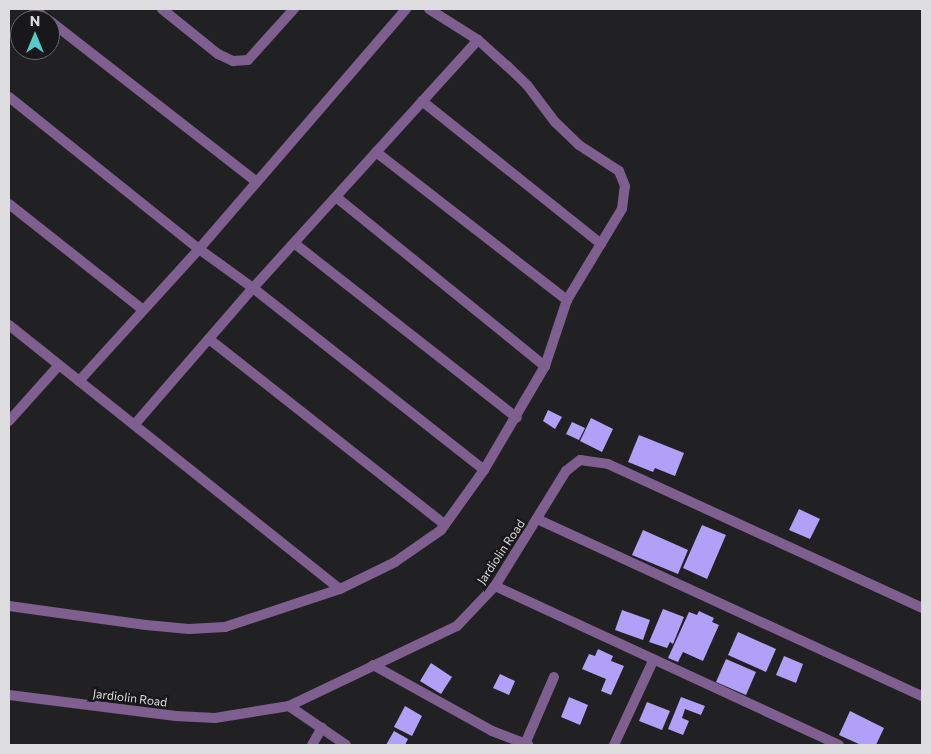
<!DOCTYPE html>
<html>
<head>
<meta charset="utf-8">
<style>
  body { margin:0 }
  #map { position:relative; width:931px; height:754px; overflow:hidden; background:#212123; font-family:Commissioner,sans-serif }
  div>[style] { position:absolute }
  .building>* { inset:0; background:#b1a0f7 }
  .street>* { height:10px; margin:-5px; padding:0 5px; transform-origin:5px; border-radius:5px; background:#7f5f90 }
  span { translate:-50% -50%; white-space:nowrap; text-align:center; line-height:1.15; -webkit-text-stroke:5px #18181a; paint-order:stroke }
  .street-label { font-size:12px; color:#dddddf }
  .frame { position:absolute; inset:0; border:10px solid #dddddf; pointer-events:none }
  .north { position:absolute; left:10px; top:10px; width:50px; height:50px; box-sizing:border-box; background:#18181a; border:1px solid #676769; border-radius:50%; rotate:0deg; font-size:14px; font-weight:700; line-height:20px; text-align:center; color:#dddddf }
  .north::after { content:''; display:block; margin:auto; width:18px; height:22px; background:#53cdc9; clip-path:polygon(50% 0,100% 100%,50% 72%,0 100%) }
</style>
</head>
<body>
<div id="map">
  <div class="building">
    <i style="clip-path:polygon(548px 410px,562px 417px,555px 429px,543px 421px)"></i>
    <i style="clip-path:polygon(591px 418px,613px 429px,602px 452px,580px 441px)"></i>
    <i style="clip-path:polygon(572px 422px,585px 428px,579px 440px,566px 434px)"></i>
    <i style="clip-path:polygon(639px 435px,684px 453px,675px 476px,655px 468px,653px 472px,628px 462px)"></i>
    <i style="clip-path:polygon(799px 509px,820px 519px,810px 539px,789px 530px)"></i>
    <i style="clip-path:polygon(702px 525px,726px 535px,707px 579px,683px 568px)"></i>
    <i style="clip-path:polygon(643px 530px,688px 550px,678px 574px,632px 555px)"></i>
    <i style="clip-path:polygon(663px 609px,684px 617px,673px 644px,670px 642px,667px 648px,649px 642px)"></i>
    <i style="clip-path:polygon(622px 610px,650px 620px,643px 640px,615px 630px)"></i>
    <i style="clip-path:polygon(699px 611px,714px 618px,712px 622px,719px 625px,703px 661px,683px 652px,678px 662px,668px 658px,689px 612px,697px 615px)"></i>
    <i style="clip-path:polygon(738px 632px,776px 649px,766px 672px,728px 655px)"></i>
    <i style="clip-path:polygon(598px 649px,613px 656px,611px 661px,624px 666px,611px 695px,601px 691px,606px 679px,582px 669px,589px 654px,595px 656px)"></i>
    <i style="clip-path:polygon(784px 656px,803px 664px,796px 683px,776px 675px)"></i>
    <i style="clip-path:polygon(726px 659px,756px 672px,746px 695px,716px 682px)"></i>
    <i style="clip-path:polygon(431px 663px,452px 677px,441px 694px,420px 681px)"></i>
    <i style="clip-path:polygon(500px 674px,515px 681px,509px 695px,493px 688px)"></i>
    <i style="clip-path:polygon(569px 697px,588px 705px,580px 725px,561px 717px)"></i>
    <i style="clip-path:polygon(681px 697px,705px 706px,701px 715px,685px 709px,682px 718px,689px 721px,683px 735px,668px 729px)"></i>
    <i style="clip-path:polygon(647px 702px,670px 711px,662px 730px,639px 721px)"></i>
    <i style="clip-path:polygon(405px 706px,422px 716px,412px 736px,394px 727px)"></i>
    <i style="clip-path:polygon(850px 711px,884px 728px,876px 745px,861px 745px,839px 735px)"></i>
    <i style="clip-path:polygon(394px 731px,408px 739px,405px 745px,386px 745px)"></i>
  </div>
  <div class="street">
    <i style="left:34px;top:9px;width:18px;rotate:38deg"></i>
    <i style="left:162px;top:9px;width:72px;rotate:38.8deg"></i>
    <i style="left:218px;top:54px;width:17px;rotate:25deg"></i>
    <i style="left:233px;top:61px;width:15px;rotate:-4deg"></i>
    <i style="left:248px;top:60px;width:69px;rotate:-48deg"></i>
    <i style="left:50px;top:21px;width:262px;rotate:37.9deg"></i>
    <i style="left:9px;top:97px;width:243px;rotate:38.7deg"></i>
    <i style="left:199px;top:249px;width:67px;rotate:35.8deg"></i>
    <i style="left:253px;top:288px;width:294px;rotate:38.2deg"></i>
    <i style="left:422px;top:101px;width:229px;rotate:38.6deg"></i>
    <i style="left:376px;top:152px;width:242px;rotate:37.8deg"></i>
    <i style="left:336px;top:197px;width:269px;rotate:39deg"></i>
    <i style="left:9px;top:204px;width:171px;rotate:38.3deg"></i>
    <i style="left:294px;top:243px;width:283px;rotate:38.1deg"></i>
    <i style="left:9px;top:325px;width:423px;rotate:38.6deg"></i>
    <i style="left:209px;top:339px;width:300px;rotate:38.2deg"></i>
    <i style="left:79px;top:381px;width:178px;rotate:-47.7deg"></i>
    <i style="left:199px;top:249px;width:317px;rotate:-49.2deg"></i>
    <i style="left:9px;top:421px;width:75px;rotate:-48.2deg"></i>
    <i style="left:135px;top:424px;width:180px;rotate:-49.1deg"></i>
    <i style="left:253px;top:288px;width:335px;rotate:-47.8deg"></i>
    <i style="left:537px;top:519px;width:424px;rotate:24.7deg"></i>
    <i style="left:495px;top:586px;width:379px;rotate:24.8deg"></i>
    <i style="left:9px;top:606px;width:138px;rotate:7.9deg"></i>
    <i style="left:146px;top:625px;width:43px;rotate:5.3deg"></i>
    <i style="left:189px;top:629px;width:36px;rotate:-3deg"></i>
    <i style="left:225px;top:627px;width:121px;rotate:-18.3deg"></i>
    <i style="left:340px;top:589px;width:61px;rotate:-26.1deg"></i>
    <i style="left:395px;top:562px;width:56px;rotate:-34.8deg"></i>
    <i style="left:441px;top:530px;width:74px;rotate:-54.4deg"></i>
    <i style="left:484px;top:470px;width:121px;rotate:-59.6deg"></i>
    <i style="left:545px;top:366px;width:70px;rotate:-71.6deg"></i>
    <i style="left:567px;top:300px;width:106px;rotate:-58.9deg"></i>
    <i style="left:622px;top:209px;width:23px;rotate:-83deg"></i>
    <i style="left:625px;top:186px;width:16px;rotate:-112deg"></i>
    <i style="left:619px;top:171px;width:48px;rotate:-147deg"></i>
    <i style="left:579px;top:145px;width:33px;rotate:-136deg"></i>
    <i style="left:555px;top:122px;width:46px;rotate:-127.1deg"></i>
    <i style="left:527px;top:85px;width:28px;rotate:-136deg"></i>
    <i style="left:507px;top:66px;width:39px;rotate:-138deg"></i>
    <i style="left:478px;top:40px;width:58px;rotate:-147.7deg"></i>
    <i style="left:373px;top:665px;width:136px;rotate:29deg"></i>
    <i style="left:492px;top:731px;width:39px;rotate:21deg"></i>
    <i style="left:9px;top:695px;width:168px;rotate:7.2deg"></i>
    <i style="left:176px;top:716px;width:39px;rotate:3deg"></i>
    <i style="left:215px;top:718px;width:75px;rotate:-9.2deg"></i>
    <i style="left:289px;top:706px;width:186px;rotate:-25.5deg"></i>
    <i style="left:457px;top:626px;width:55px;rotate:-46.5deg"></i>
    <i style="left:495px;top:586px;width:135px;rotate:-58.3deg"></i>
    <i style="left:566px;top:471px;width:18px;rotate:-38deg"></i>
    <i style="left:580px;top:460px;width:28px;rotate:8deg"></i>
    <i style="left:608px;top:464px;width:345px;rotate:24.6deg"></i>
    <i style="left:289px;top:706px;width:69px;rotate:34.4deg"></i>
    <i style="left:525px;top:744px;width:73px;rotate:-66.6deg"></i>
    <i style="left:312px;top:745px;width:20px;rotate:-60deg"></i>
    <i style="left:614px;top:745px;width:93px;rotate:-65.1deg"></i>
  </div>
  <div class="street-label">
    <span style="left:501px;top:552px;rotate:-56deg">Jardiolin Road</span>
    <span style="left:130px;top:698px;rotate:7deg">Jardiolin Road</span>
  </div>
  <div class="frame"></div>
  <div class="north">N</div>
</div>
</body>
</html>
